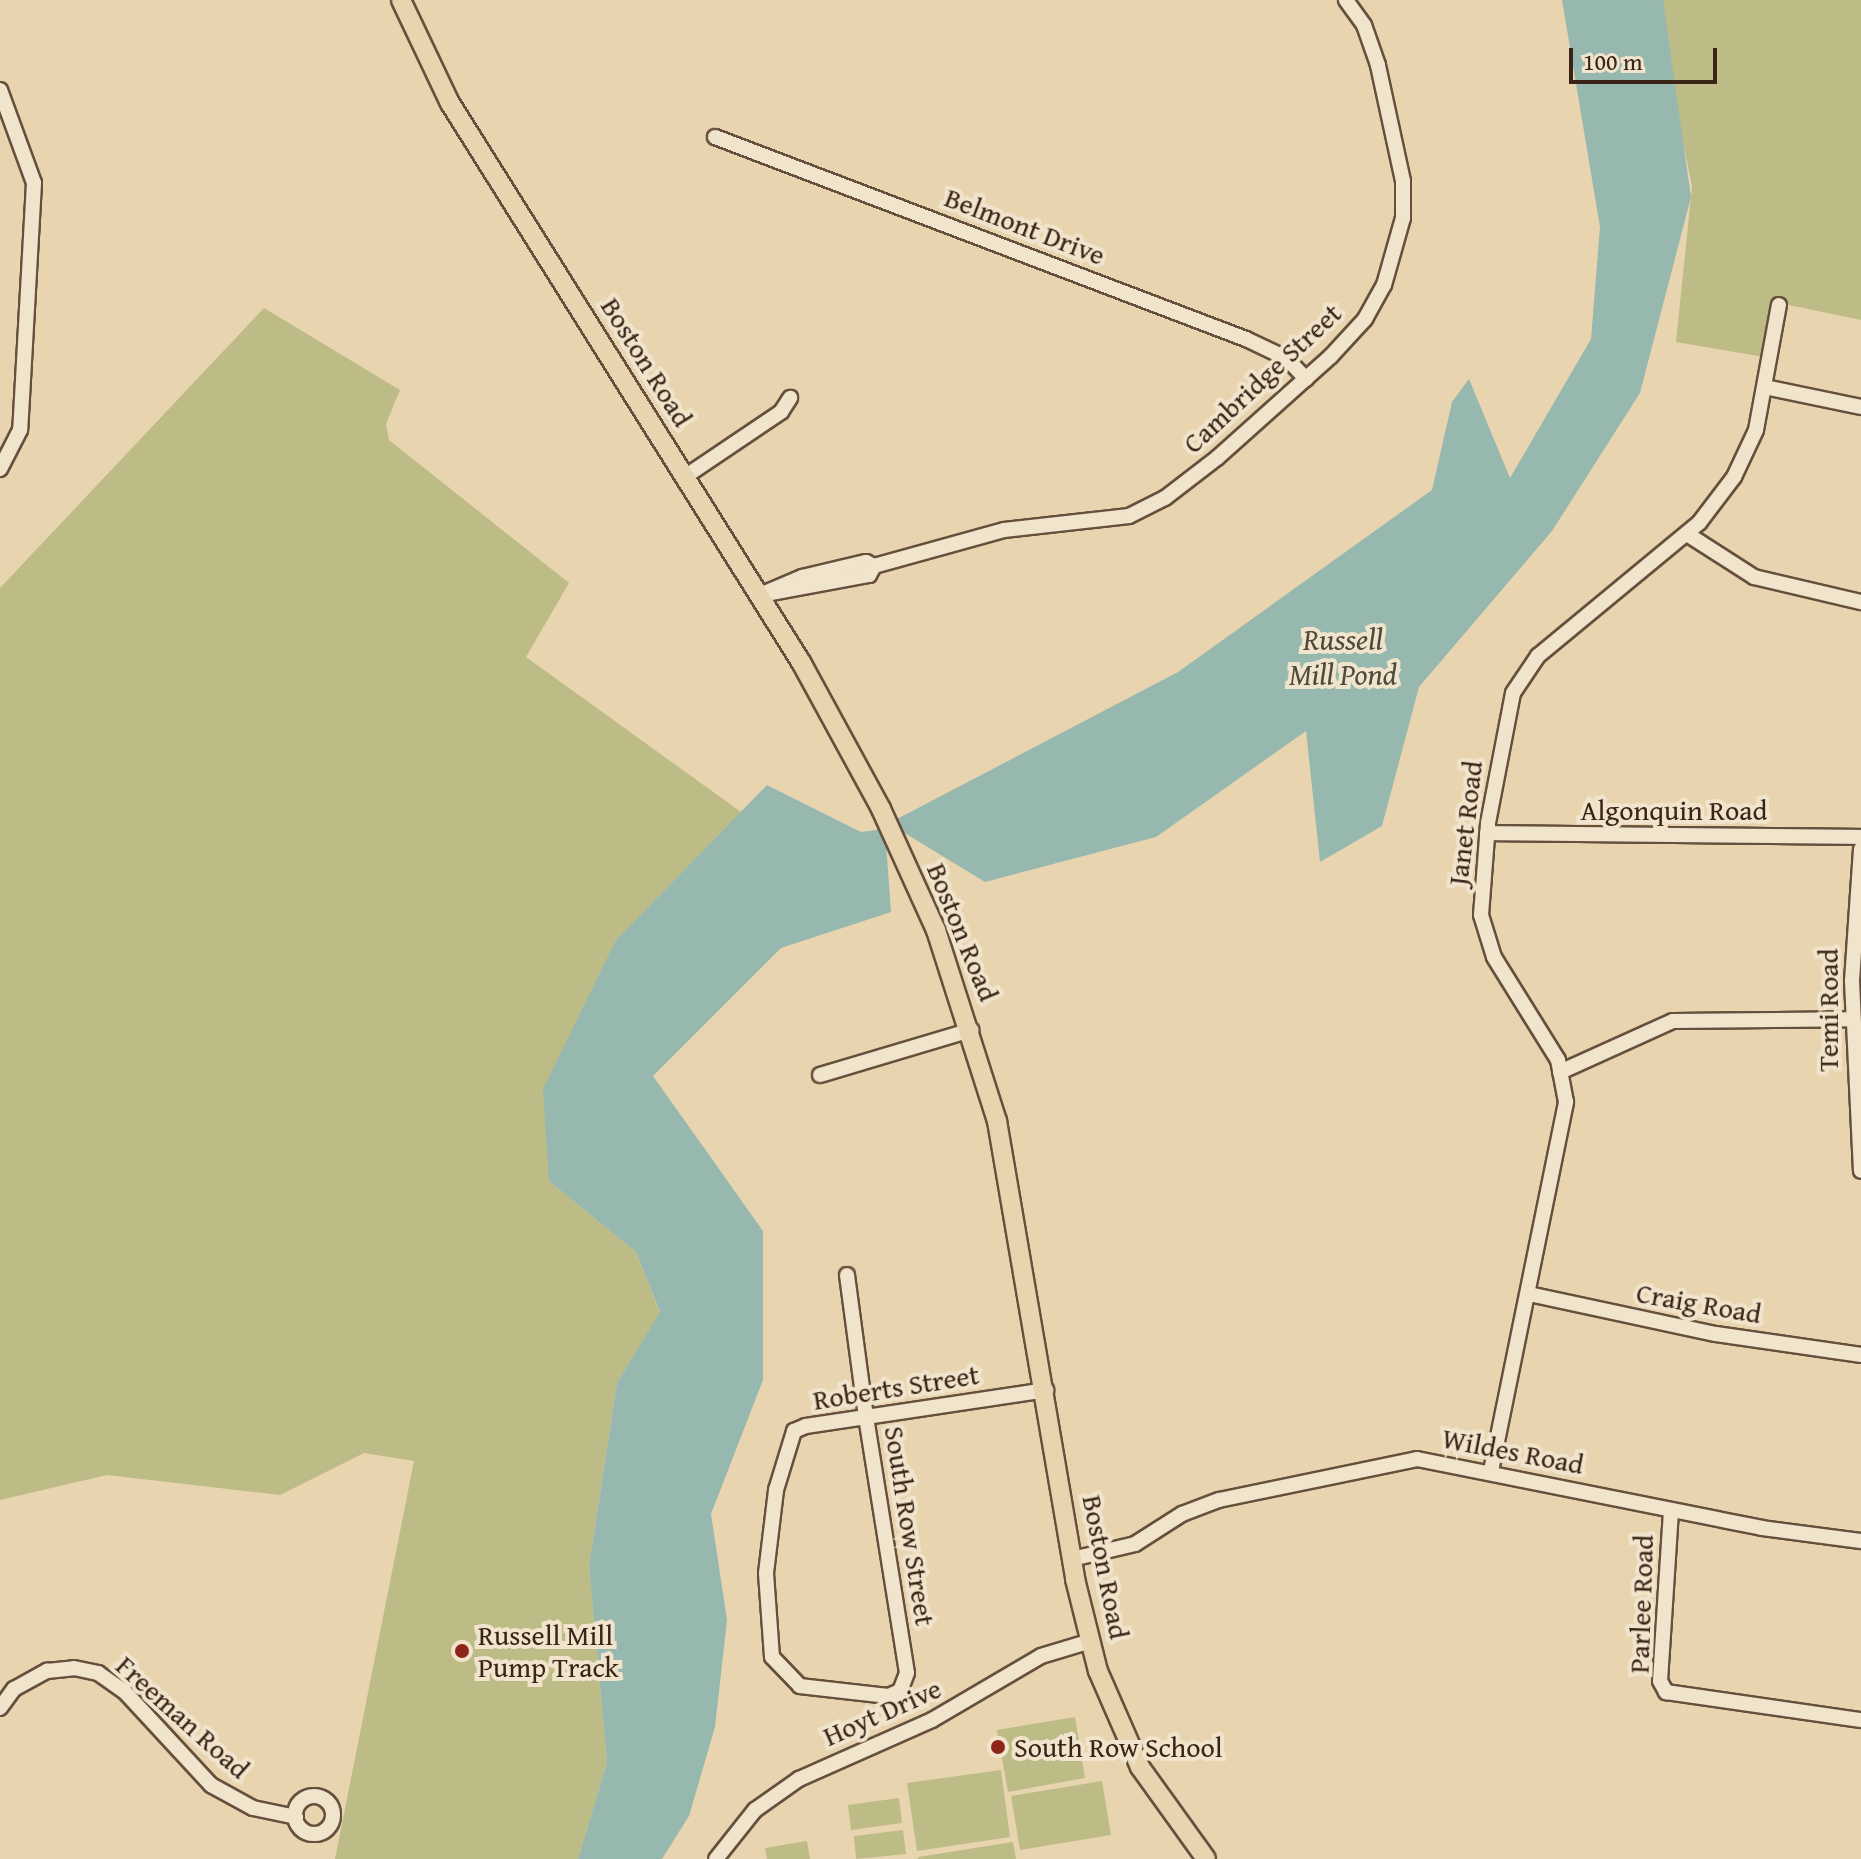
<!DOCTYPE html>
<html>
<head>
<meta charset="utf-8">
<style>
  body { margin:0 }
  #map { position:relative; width:1861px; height:1859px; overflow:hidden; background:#e8d5b0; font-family:"Gentium Book Plus",serif }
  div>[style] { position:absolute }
  .green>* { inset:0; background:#bdbb86 }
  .water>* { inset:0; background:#97b8ae }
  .roads { filter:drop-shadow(2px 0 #66503d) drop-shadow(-2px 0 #66503d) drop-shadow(0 2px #66503d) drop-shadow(0 -2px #66503d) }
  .minor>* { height:14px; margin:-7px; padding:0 7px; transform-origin:7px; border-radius:7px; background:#f0e4cc }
  .minor>.ring { margin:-7px; padding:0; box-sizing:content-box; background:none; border:14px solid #f0e4cc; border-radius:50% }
  .major>* { height:18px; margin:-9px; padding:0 9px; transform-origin:9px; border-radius:9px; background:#e8d5b0 }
  .dots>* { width:22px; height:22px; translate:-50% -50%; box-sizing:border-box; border:4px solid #f0e4cc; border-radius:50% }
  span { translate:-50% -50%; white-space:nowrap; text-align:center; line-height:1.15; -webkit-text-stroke:8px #f0e4cc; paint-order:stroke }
  .street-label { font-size:28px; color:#3a2417 }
  .poi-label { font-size:28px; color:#3a2417 }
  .left { translate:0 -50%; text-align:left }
  .water-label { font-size:30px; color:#51493d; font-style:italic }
  .scale { position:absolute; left:1569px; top:48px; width:148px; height:36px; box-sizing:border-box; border:4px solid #3a2417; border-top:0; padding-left:10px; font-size:24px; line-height:28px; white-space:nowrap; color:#3a2417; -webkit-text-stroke:6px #f0e4cc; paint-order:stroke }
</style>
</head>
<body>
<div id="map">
  <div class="green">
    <i style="clip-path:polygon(1655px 0,1861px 0,1861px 320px,1775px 302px,1764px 357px,1676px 342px,1692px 187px)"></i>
    <i style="clip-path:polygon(264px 308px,400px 390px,386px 424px,389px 440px,569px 583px,526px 657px,741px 812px,616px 940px,549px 1181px,636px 1252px,660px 1313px,617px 1383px,589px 1566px,607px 1762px,578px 1859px,335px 1859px,414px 1461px,364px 1453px,280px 1495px,107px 1475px,0 1500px,0 588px)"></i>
    <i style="clip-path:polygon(1075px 1717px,1085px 1778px,1008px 1792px,997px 1730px)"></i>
    <i style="clip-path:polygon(1001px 1770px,1010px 1837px,917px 1851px,907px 1783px)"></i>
    <i style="clip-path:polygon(1102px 1781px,1111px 1835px,1020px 1850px,1011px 1796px)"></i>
    <i style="clip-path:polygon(899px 1798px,902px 1823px,851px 1830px,848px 1805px)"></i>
    <i style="clip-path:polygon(903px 1830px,906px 1854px,856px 1859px,854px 1836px)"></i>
    <i style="clip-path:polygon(807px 1841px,810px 1859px,767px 1859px,765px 1848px)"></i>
    <i style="clip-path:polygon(1013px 1842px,1016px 1859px,918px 1859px,918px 1857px)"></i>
  </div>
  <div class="water">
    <i style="clip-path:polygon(1562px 0,1663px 0,1691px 197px,1640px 393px,1552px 531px,1419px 687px,1382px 826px,1320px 862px,1306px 731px,1156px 837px,985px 882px,903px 832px,886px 843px,891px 912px,781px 948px,653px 1076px,763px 1231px,763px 1380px,711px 1514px,727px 1620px,715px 1727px,689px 1816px,662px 1859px,578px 1859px,607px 1762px,589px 1566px,617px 1383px,660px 1312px,636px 1252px,549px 1181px,543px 1089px,616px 940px,767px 785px,861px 832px,876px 830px,1178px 672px,1432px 490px,1452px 402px,1469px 379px,1510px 478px,1591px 339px,1600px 227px)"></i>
  </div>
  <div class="roads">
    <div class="minor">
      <i style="left:0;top:90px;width:99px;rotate:69.9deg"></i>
      <i style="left:34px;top:183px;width:247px;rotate:93.2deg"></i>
      <i style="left:20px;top:430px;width:44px;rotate:117.1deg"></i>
      <i style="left:715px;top:137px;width:568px;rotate:20.83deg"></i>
      <i style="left:1246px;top:339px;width:44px;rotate:25.4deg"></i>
      <i style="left:1286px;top:358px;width:29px;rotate:46deg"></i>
      <i style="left:1765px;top:387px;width:98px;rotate:11.8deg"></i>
      <i style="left:686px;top:476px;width:115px;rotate:-34deg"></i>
      <i style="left:781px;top:412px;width:17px;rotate:-57deg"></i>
      <i style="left:1687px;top:534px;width:80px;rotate:32.7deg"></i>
      <i style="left:1754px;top:577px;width:110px;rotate:13.2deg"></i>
      <i style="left:760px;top:595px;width:46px;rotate:-23.2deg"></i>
      <i style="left:802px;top:577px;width:66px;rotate:-13.2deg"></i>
      <i style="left:866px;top:562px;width:9px;rotate:27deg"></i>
      <i style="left:874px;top:566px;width:135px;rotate:-15.5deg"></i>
      <i style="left:1004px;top:530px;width:126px;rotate:-6.4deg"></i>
      <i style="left:1129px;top:516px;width:40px;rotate:-26.6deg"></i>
      <i style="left:1165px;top:498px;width:66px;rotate:-37.6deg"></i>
      <i style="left:1217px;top:458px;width:153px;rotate:-41.8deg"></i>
      <i style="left:1331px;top:356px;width:50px;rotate:-47.4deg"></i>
      <i style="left:1365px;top:319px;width:39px;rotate:-61deg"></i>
      <i style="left:1384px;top:285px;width:70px;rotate:-74.2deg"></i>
      <i style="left:1403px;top:218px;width:37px;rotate:-90deg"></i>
      <i style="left:1403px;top:181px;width:119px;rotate:-102.2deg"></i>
      <i style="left:1378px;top:65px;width:42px;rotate:-109.3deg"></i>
      <i style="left:1364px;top:25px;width:31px;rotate:-126deg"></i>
      <i style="left:760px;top:595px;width:111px;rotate:-10.4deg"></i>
      <i style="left:869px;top:575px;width:10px;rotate:-61deg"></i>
      <i style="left:1487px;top:833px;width:374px;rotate:0.6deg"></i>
      <i style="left:1861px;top:849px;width:132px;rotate:93.9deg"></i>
      <i style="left:1852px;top:981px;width:190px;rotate:87.3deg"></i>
      <i style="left:1560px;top:1072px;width:124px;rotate:-24.3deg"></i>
      <i style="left:1673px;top:1021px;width:179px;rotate:-0.6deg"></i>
      <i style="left:820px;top:1075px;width:158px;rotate:-16.6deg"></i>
      <i style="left:847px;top:1275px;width:143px;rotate:82.4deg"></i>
      <i style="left:866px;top:1417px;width:259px;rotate:80.9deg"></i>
      <i style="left:907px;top:1673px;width:19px;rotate:111deg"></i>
      <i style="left:900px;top:1691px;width:13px;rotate:157deg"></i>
      <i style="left:888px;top:1696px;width:89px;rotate:-173.5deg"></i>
      <i style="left:800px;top:1686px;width:40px;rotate:-134deg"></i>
      <i style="left:772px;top:1657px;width:84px;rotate:-94.1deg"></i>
      <i style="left:766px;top:1573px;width:84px;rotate:-83.1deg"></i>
      <i style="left:776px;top:1490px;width:62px;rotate:-73deg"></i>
      <i style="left:794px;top:1431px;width:13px;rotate:-23deg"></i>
      <i style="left:806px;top:1426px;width:243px;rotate:-8.5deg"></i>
      <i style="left:1529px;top:1294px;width:191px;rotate:12.1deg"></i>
      <i style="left:1716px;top:1334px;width:147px;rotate:8.2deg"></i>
      <i style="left:1491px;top:1471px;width:377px;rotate:-78.5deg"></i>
      <i style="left:1566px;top:1102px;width:43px;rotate:-100.8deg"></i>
      <i style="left:1558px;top:1060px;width:121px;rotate:-121.9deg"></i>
      <i style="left:1494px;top:957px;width:44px;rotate:-107.2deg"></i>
      <i style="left:1481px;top:915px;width:92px;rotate:-85.6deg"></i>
      <i style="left:1488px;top:823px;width:132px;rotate:-79.1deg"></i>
      <i style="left:1513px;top:693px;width:45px;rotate:-56deg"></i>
      <i style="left:1538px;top:656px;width:209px;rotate:-39.6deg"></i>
      <i style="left:1699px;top:523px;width:58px;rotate:-52.7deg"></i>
      <i style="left:1734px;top:477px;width:52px;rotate:-64.9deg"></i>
      <i style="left:1756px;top:430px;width:127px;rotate:-79.6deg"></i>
      <i style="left:1671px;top:1511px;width:170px;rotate:93.7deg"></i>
      <i style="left:1660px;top:1681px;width:13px;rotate:61deg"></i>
      <i style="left:1666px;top:1692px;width:197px;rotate:8.2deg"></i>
      <i style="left:1072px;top:1559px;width:65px;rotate:-13.4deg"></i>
      <i style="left:1135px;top:1544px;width:56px;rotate:-32.6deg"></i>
      <i style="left:1182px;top:1514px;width:40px;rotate:-21deg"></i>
      <i style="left:1219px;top:1500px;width:202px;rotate:-11.7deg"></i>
      <i style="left:1417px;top:1459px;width:352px;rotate:11.3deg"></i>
      <i style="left:1762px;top:1528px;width:100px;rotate:7.5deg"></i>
      <i style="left:0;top:1708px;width:24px;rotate:-54deg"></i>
      <i style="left:14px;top:1689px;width:38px;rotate:-29deg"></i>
      <i style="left:47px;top:1671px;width:27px;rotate:-6deg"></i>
      <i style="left:74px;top:1668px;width:25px;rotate:12deg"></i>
      <i style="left:98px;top:1673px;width:33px;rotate:35deg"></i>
      <i style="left:125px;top:1692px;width:127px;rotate:47.2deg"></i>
      <i style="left:211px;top:1785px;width:48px;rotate:28.7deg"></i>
      <i style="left:253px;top:1808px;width:44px;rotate:11.8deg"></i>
      <i class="ring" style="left:295px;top:1796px;width:24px;height:24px"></i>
      <i style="left:716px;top:1859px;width:63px;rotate:-51.5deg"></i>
      <i style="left:755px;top:1810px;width:54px;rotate:-35.2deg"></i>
      <i style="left:799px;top:1779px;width:145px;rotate:-23.9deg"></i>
      <i style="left:932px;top:1720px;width:126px;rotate:-30.4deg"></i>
      <i style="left:1041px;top:1656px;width:52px;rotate:-16.7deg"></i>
    </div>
    <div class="major">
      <i style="left:401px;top:0;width:114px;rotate:64.6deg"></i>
      <i style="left:450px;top:103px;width:660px;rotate:57.88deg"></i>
      <i style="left:801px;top:662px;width:167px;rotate:61.4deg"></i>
      <i style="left:881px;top:809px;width:133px;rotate:65.6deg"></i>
      <i style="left:936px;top:930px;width:201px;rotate:72.3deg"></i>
      <i style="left:997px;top:1121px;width:465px;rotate:80.3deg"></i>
      <i style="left:1075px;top:1579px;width:95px;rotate:76deg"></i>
      <i style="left:1098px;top:1671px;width:105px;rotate:66.4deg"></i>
      <i style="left:1140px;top:1767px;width:113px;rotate:54.3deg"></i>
    </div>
  </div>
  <div class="dots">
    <i style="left:462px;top:1651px;background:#8f2418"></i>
    <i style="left:998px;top:1747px;background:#8f2418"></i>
  </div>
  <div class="street-label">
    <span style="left:1025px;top:226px;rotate:21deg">Belmont Drive</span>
    <span style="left:647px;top:362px;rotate:58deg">Boston Road</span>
    <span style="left:1262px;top:378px;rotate:-43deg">Cambridge Street</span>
    <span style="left:1674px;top:810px">Algonquin Road</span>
    <span style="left:1465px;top:823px;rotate:-83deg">Janet Road</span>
    <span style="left:963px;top:932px;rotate:68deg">Boston Road</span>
    <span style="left:1828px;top:1010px;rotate:-90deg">Temi Road</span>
    <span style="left:1699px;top:1303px;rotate:10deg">Craig Road</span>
    <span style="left:896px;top:1387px;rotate:-9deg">Roberts Street</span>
    <span style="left:1513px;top:1451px;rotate:11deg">Wildes Road</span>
    <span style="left:910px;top:1526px;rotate:81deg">South Row Street</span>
    <span style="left:1106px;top:1567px;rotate:79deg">Boston Road</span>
    <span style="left:1641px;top:1604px;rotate:-88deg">Parlee Road</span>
    <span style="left:882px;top:1712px;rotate:-24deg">Hoyt Drive</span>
    <span style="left:183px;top:1717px;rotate:42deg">Freeman Road</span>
  </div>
  <div class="poi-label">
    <span class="left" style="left:478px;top:1651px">Russell Mill<br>Pump Track</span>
    <span class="left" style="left:1014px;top:1747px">South Row School</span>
  </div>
  <div class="water-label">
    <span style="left:1343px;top:656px">Russell<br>Mill Pond</span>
  </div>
  <div class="scale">100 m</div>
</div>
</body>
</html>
